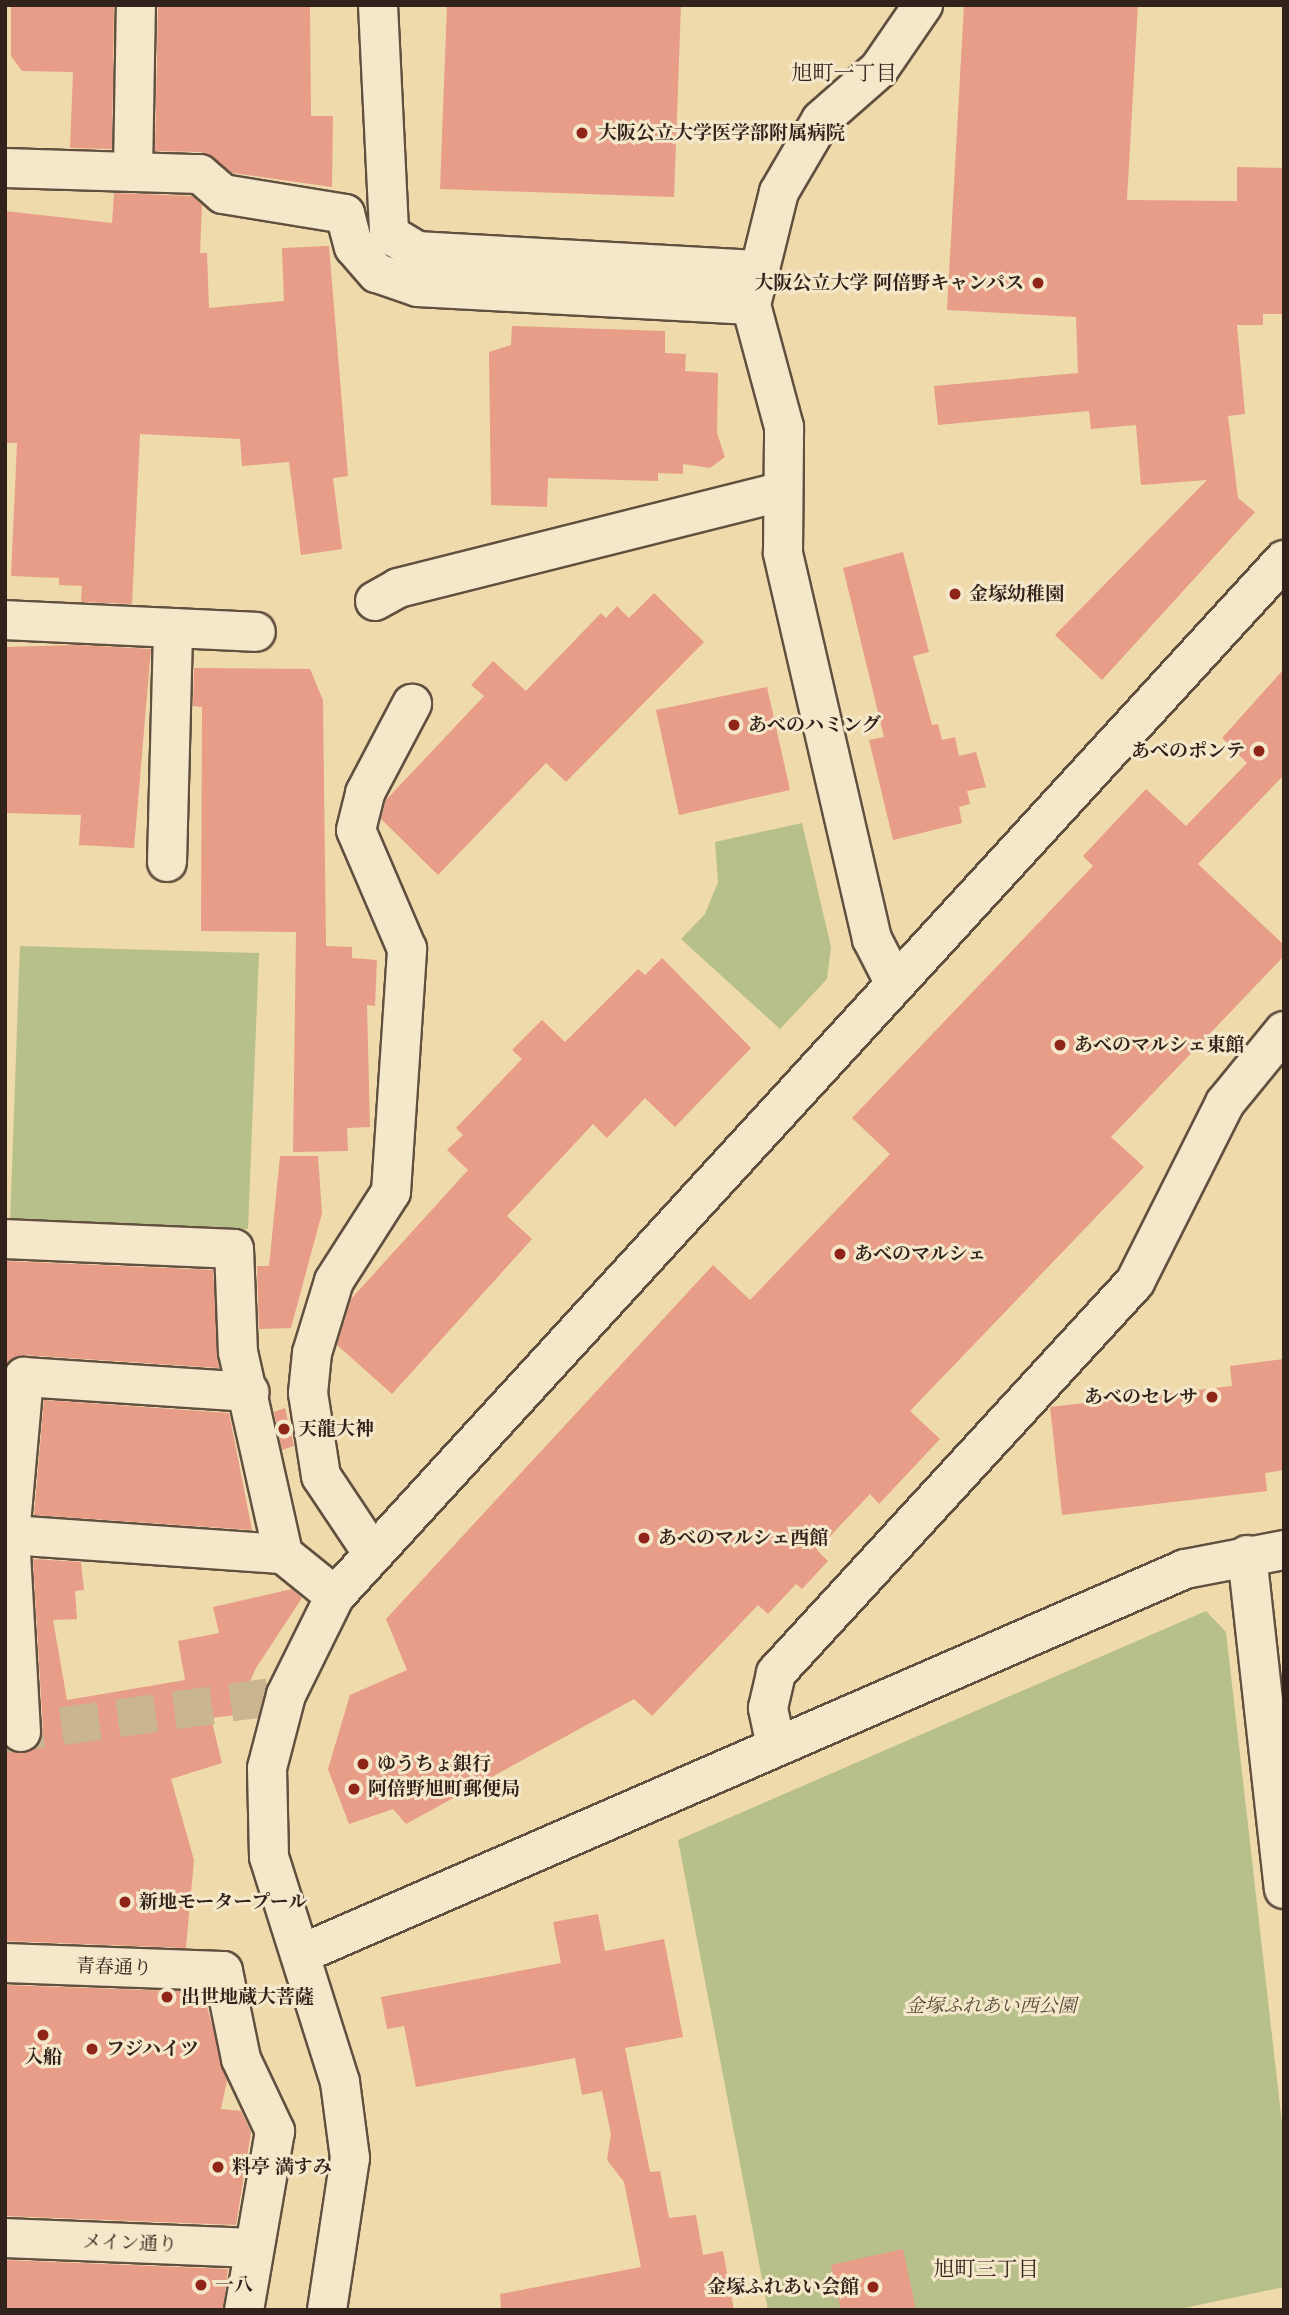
<!DOCTYPE html>
<html>
<head>
<meta charset="utf-8">
<style>
  body { margin:0 }
  #map { position:relative; width:1289px; height:2315px; overflow:hidden; background:#efdaac; font-family:"Libre Caslon Text","Noto Serif JP",serif }
  div>[style] { position:absolute }
  .green>* { inset:0; background:#b7c08a }
  .building>* { inset:0; background:#e79d88 }
  .minor-tunnel>* { height:38px; margin-top:-19px; transform-origin:0; background:repeating-linear-gradient(90deg,#c9b58f 0 38px,transparent 0 57px) }
  .roads { filter:drop-shadow(2px 0 #615040) drop-shadow(-2px 0 #615040) drop-shadow(0 2px #615040) drop-shadow(0 -2px #615040) }
  .minor>* { height:38px; margin:-19px; padding:0 19px; transform-origin:19px; border-radius:19px; background:#f5e7c9 }
  .dots>* { width:19px; height:19px; translate:-50% -50%; box-sizing:border-box; border:4px solid #f5e7c9; border-radius:50% }
  span { translate:-50% -50%; white-space:nowrap; text-align:center; line-height:1.15; -webkit-text-stroke:6px #f5e7c9; paint-order:stroke }
  .poi-label { font-size:19px; color:#32221c; font-weight:700 }
  .left { translate:0 -50%; text-align:left }
  .right { translate:-100% -50%; text-align:right }
  .street-label { font-size:19px; color:#32221c }
  .park-label { font-size:19px; color:#534a38; font-style:italic }
  .neighbourhood-label { font-size:21px; color:#32221c }
  .frame { position:absolute; inset:0; border:7px solid #32221c; pointer-events:none }
</style>
</head>
<body>
<div id="map">
  <div class="green">
    <i style="clip-path:polygon(802px 823px,831px 947px,827px 979px,780px 1029px,681px 939px,705px 914px,718px 882px,715px 842px)"></i>
    <i style="clip-path:polygon(20px 946px,259px 953px,248px 1229px,10px 1223px)"></i>
    <i style="clip-path:polygon(1206px 1611px,1226px 1632px,1284px 2141px,1284px 2287px,1175px 2310px,768px 2310px,678px 1840px)"></i>
  </div>
  <div class="building">
    <i style="clip-path:polygon(11px 5px,114px 5px,112px 149px,70px 148px,73px 72px,22px 71px,11px 56px)"></i>
    <i style="clip-path:polygon(158px 5px,310px 5px,311px 116px,333px 116px,332px 187px,233px 173px,201px 152px,155px 151px)"></i>
    <i style="clip-path:polygon(447px 5px,681px 5px,674px 197px,440px 189px)"></i>
    <i style="clip-path:polygon(964px 5px,1138px 5px,1127px 200px,1237px 201px,1237px 167px,1284px 168px,1284px 314px,1263px 314px,1263px 325px,1237px 325px,1245px 414px,1228px 416px,1238px 498px,1255px 512px,1102px 680px,1055px 635px,1207px 480px,1141px 485px,1136px 425px,1091px 429px,1089px 411px,938px 425px,934px 386px,1078px 373px,1076px 317px,947px 310px)"></i>
    <i style="clip-path:polygon(114px 193px,192px 196px,202px 205px,200px 253px,207px 253px,209px 308px,284px 301px,282px 248px,329px 246px,348px 476px,333px 478px,342px 549px,301px 555px,289px 462px,242px 466px,240px 439px,140px 434px,132px 604px,81px 602px,82px 586px,59px 585px,59px 578px,11px 576px,17px 443px,5px 443px,5px 211px,112px 223px)"></i>
    <i style="clip-path:polygon(512px 326px,665px 331px,665px 353px,686px 354px,685px 371px,718px 373px,717px 433px,725px 457px,710px 468px,683px 464px,683px 474px,658px 473px,658px 481px,548px 478px,547px 507px,491px 505px,489px 352px,511px 345px)"></i>
    <i style="clip-path:polygon(903px 552px,929px 652px,913px 656px,932px 725px,938px 724px,942px 740px,955px 737px,959px 756px,976px 752px,986px 787px,967px 791px,970px 804px,959px 807px,962px 823px,893px 840px,869px 740px,884px 737px,843px 568px)"></i>
    <i style="clip-path:polygon(654px 593px,704px 642px,566px 782px,546px 763px,438px 875px,381px 819px,386px 800px,484px 696px,471px 685px,493px 661px,526px 691px,601px 613px,606px 618px,617px 606px,629px 618px)"></i>
    <i style="clip-path:polygon(79px 645px,151px 649px,134px 848px,79px 845px,81px 815px,5px 813px,5px 647px)"></i>
    <i style="clip-path:polygon(194px 668px,310px 669px,323px 700px,326px 946px,352px 947px,352px 958px,377px 960px,375px 1006px,367px 1005px,370px 1127px,347px 1128px,348px 1151px,293px 1152px,296px 932px,201px 931px,202px 707px,193px 706px)"></i>
    <i style="clip-path:polygon(1284px 669px,1284px 775px,1198px 864px,1284px 945px,1284px 956px,1111px 1137px,1144px 1167px,910px 1411px,940px 1439px,879px 1504px,870px 1494px,817px 1550px,828px 1561px,802px 1589px,796px 1584px,768px 1614px,758px 1605px,652px 1716px,634px 1699px,406px 1824px,393px 1809px,349px 1824px,328px 1769px,350px 1695px,407px 1670px,386px 1619px,713px 1265px,750px 1300px,890px 1154px,852px 1118px,1093px 866px,1083px 856px,1146px 789px,1186px 826px,1247px 763px,1222px 738px)"></i>
    <i style="clip-path:polygon(767px 687px,790px 790px,679px 815px,656px 710px)"></i>
    <i style="clip-path:polygon(662px 958px,751px 1048px,675px 1127px,645px 1098px,607px 1138px,593px 1124px,507px 1216px,532px 1239px,392px 1394px,337px 1345px,351px 1299px,468px 1170px,447px 1150px,463px 1135px,456px 1128px,522px 1059px,512px 1050px,542px 1020px,565px 1042px,638px 969px,645px 975px)"></i>
    <i style="clip-path:polygon(280px 1156px,318px 1156px,322px 1213px,291px 1328px,259px 1329px,257px 1266px,269px 1266px)"></i>
    <i style="clip-path:polygon(5px 1261px,213px 1270px,219px 1368px,25px 1355px,5px 1366px)"></i>
    <i style="clip-path:polygon(1284px 1359px,1284px 1470px,1265px 1473px,1267px 1491px,1062px 1515px,1050px 1407px,1232px 1386px,1230px 1366px)"></i>
    <i style="clip-path:polygon(44px 1400px,229px 1413px,252px 1530px,34px 1515px)"></i>
    <i style="clip-path:polygon(285px 1408px,294px 1446px,282px 1450px,274px 1412px)"></i>
    <i style="clip-path:polygon(33px 1559px,81px 1562px,84px 1590px,75px 1591px,77px 1619px,53px 1620px,67px 1700px,185px 1680px,178px 1641px,219px 1633px,213px 1607px,292px 1589px,302px 1598px,256px 1668px,235px 1715px,211px 1718px,222px 1763px,171px 1779px,194px 1860px,186px 1948px,5px 1941px,5px 1746px,32px 1751px,43px 1731px)"></i>
    <i style="clip-path:polygon(598px 1914px,605px 1951px,664px 1939px,683px 2037px,625px 2048px,650px 2172px,660px 2171px,669px 2218px,696px 2215px,703px 2255px,723px 2251px,734px 2310px,501px 2310px,500px 2294px,641px 2267px,624px 2182px,607px 2160px,611px 2134px,602px 2091px,582px 2095px,575px 2058px,416px 2087px,404px 2026px,387px 2029px,381px 1997px,561px 1963px,553px 1922px)"></i>
    <i style="clip-path:polygon(5px 1985px,203px 1992px,227px 2081px,221px 2109px,241px 2111px,251px 2132px,236px 2225px,5px 2216px)"></i>
    <i style="clip-path:polygon(903px 2249px,916px 2310px,841px 2310px,831px 2265px)"></i>
    <i style="clip-path:polygon(5px 2260px,228px 2269px,223px 2310px,5px 2310px)"></i>
  </div>
  <div class="minor-tunnel">
    <i style="left:5px;top:1734px;width:284px;rotate:-7.9deg"></i>
  </div>
  <div class="roads">
    <div class="minor">
      <i style="left:378px;top:5px;width:229px;rotate:87.2deg"></i>
      <i style="left:389px;top:234px;width:33px;rotate:31deg"></i>
      <i style="left:417px;top:251px;width:339px;rotate:3.2deg"></i>
      <i style="left:5px;top:168px;width:195px;rotate:1.8deg"></i>
      <i style="left:200px;top:174px;width:30px;rotate:41deg"></i>
      <i style="left:223px;top:194px;width:124px;rotate:9.3deg"></i>
      <i style="left:345px;top:214px;width:34px;rotate:75deg"></i>
      <i style="left:354px;top:247px;width:35px;rotate:49deg"></i>
      <i style="left:377px;top:273px;width:43px;rotate:18.9deg"></i>
      <i style="left:418px;top:287px;width:333px;rotate:3.1deg"></i>
      <i style="left:133px;top:172px;width:167px;rotate:-89deg"></i>
      <i style="left:375px;top:601px;width:26px;rotate:-29deg"></i>
      <i style="left:398px;top:588px;width:393px;rotate:-14.1deg"></i>
      <i style="left:5px;top:620px;width:251px;rotate:2.7deg"></i>
      <i style="left:167px;top:862px;width:234px;rotate:-88.5deg"></i>
      <i style="left:893px;top:980px;width:46px;rotate:-117.1deg"></i>
      <i style="left:872px;top:939px;width:396px;rotate:-103deg"></i>
      <i style="left:783px;top:553px;width:126px;rotate:-89.5deg"></i>
      <i style="left:784px;top:427px;width:126px;rotate:-105.1deg"></i>
      <i style="left:751px;top:305px;width:116px;rotate:-76.1deg"></i>
      <i style="left:779px;top:192px;width:83px;rotate:-59.7deg"></i>
      <i style="left:821px;top:120px;width:77px;rotate:-41.3deg"></i>
      <i style="left:879px;top:69px;width:78px;rotate:-55.5deg"></i>
      <i style="left:5px;top:1239px;width:229px;rotate:2.5deg"></i>
      <i style="left:234px;top:1249px;width:103px;rotate:87.8deg"></i>
      <i style="left:238px;top:1352px;width:207px;rotate:77.4deg"></i>
      <i style="left:283px;top:1554px;width:67px;rotate:38.9deg"></i>
      <i style="left:10px;top:1535px;width:274px;rotate:4deg"></i>
      <i style="left:371px;top:1551px;width:90px;rotate:-123.7deg"></i>
      <i style="left:321px;top:1476px;width:84px;rotate:-98.9deg"></i>
      <i style="left:308px;top:1393px;width:40px;rotate:-84.3deg"></i>
      <i style="left:312px;top:1353px;width:75px;rotate:-73deg"></i>
      <i style="left:334px;top:1281px;width:106px;rotate:-57.4deg"></i>
      <i style="left:391px;top:1192px;width:244px;rotate:-86.2deg"></i>
      <i style="left:407px;top:949px;width:129px;rotate:-113.2deg"></i>
      <i style="left:356px;top:830px;width:38px;rotate:-76deg"></i>
      <i style="left:365px;top:793px;width:101px;rotate:-62.2deg"></i>
      <i style="left:1247px;top:1555px;width:336px;rotate:83.7deg"></i>
      <i style="left:21px;top:1732px;width:197px;rotate:-93.2deg"></i>
      <i style="left:10px;top:1535px;width:159px;rotate:-84.9deg"></i>
      <i style="left:24px;top:1377px;width:226px;rotate:3.8deg"></i>
      <i style="left:776px;top:1746px;width:39px;rotate:-102deg"></i>
      <i style="left:768px;top:1708px;width:36px;rotate:-77deg"></i>
      <i style="left:776px;top:1673px;width:531px;rotate:-47.44deg"></i>
      <i style="left:1135px;top:1282px;width:200px;rotate:-63.3deg"></i>
      <i style="left:1225px;top:1103px;width:93px;rotate:-50.7deg"></i>
      <i style="left:301px;top:1954px;width:964px;rotate:-23.53deg"></i>
      <i style="left:1185px;top:1569px;width:101px;rotate:-10.9deg"></i>
      <i style="left:5px;top:1963px;width:218px;rotate:2.1deg"></i>
      <i style="left:223px;top:1971px;width:90px;rotate:78.4deg"></i>
      <i style="left:241px;top:2059px;width:80px;rotate:64.7deg"></i>
      <i style="left:275px;top:2131px;width:182px;rotate:99.8deg"></i>
      <i style="left:5px;top:2238px;width:249px;rotate:2.3deg"></i>
      <i style="left:327px;top:2310px;width:154px;rotate:-81.4deg"></i>
      <i style="left:350px;top:2158px;width:77px;rotate:-97.5deg"></i>
      <i style="left:340px;top:2082px;width:236px;rotate:-107.5deg"></i>
      <i style="left:269px;top:1857px;width:89px;rotate:-91.3deg"></i>
      <i style="left:267px;top:1768px;width:75px;rotate:-75.4deg"></i>
      <i style="left:286px;top:1695px;width:110px;rotate:-63.7deg"></i>
      <i style="left:335px;top:1596px;width:1405px;rotate:-47.51deg"></i>
    </div>
  </div>
  <div class="dots">
    <i style="left:582px;top:133px;background:#8f2418"></i>
    <i style="left:1038px;top:283px;background:#8f2418"></i>
    <i style="left:955px;top:594px;background:#8f2418"></i>
    <i style="left:734px;top:725px;background:#8f2418"></i>
    <i style="left:1259px;top:751px;background:#8f2418"></i>
    <i style="left:1060px;top:1045px;background:#8f2418"></i>
    <i style="left:840px;top:1254px;background:#8f2418"></i>
    <i style="left:1212px;top:1397px;background:#8f2418"></i>
    <i style="left:284px;top:1429px;background:#8f2418"></i>
    <i style="left:644px;top:1538px;background:#8f2418"></i>
    <i style="left:363px;top:1764px;background:#8f2418"></i>
    <i style="left:354px;top:1789px;background:#8f2418"></i>
    <i style="left:125px;top:1902px;background:#8f2418"></i>
    <i style="left:167px;top:1997px;background:#8f2418"></i>
    <i style="left:43px;top:2035px;background:#8f2418"></i>
    <i style="left:92px;top:2049px;background:#8f2418"></i>
    <i style="left:218px;top:2167px;background:#8f2418"></i>
    <i style="left:201px;top:2285px;background:#8f2418"></i>
    <i style="left:873px;top:2287px;background:#8f2418"></i>
  </div>
  <div class="poi-label">
    <span class="left" style="left:598px;top:133px">大阪公立大学医学部附属病院</span>
    <span class="right" style="left:1024px;top:283px">大阪公立大学 阿倍野キャンパス</span>
    <span class="left" style="left:969px;top:594px">金塚幼稚園</span>
    <span class="left" style="left:748px;top:725px">あべのハミング</span>
    <span class="right" style="left:1245px;top:751px">あべのポンテ</span>
    <span class="left" style="left:1074px;top:1045px">あべのマルシェ東館</span>
    <span class="left" style="left:854px;top:1254px">あべのマルシェ</span>
    <span class="right" style="left:1198px;top:1397px">あべのセレサ</span>
    <span class="left" style="left:298px;top:1429px">天龍大神</span>
    <span class="left" style="left:658px;top:1538px">あべのマルシェ西館</span>
    <span class="left" style="left:377px;top:1764px">ゆうちょ銀行</span>
    <span class="left" style="left:368px;top:1789px">阿倍野旭町郵便局</span>
    <span class="left" style="left:139px;top:1902px">新地モータープール</span>
    <span class="left" style="left:181px;top:1997px">出世地蔵大菩薩</span>
    <span class="left" style="left:106px;top:2049px">フジハイツ</span>
    <span style="left:43px;top:2057px">入船</span>
    <span class="left" style="left:232px;top:2167px">料亭 満すみ</span>
    <span class="left" style="left:215px;top:2285px">一八</span>
    <span class="right" style="left:859px;top:2287px">金塚ふれあい会館</span>
  </div>
  <div class="street-label">
    <span style="left:114px;top:1967px;rotate:2deg">青春通り</span>
    <span style="left:130px;top:2243px;rotate:2deg">メイン通り</span>
  </div>
  <div class="park-label">
    <span style="left:991px;top:2006px">金塚ふれあい西公園</span>
  </div>
  <div class="neighbourhood-label">
    <span style="left:844px;top:73px">旭町一丁目</span>
    <span style="left:986px;top:2269px">旭町三丁目</span>
  </div>
  <div class="frame"></div>
</div>
</body>
</html>
